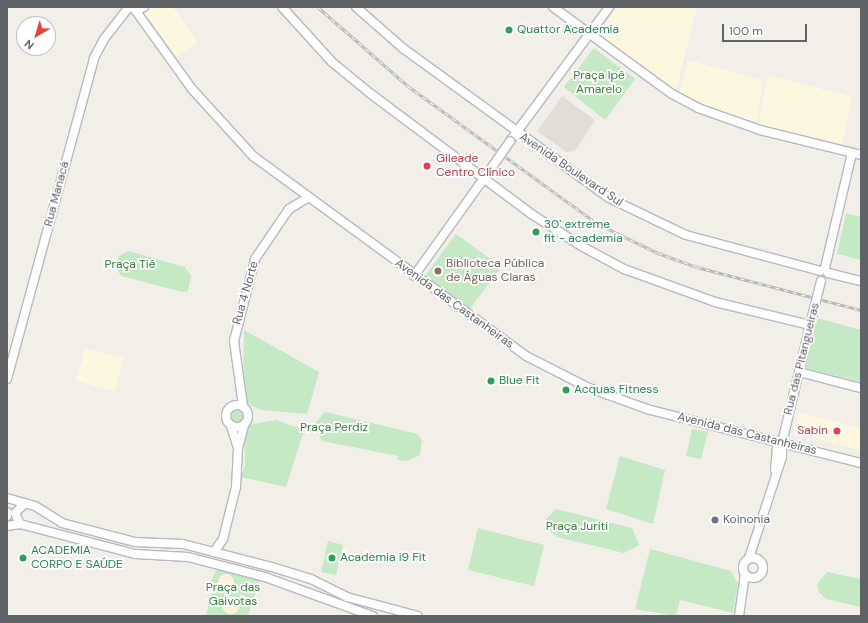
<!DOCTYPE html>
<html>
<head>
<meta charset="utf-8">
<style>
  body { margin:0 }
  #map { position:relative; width:868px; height:623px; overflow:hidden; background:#f1efe8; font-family:"DM Sans",sans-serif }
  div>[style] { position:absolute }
  .commercial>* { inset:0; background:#fef7e0 }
  .education>* { inset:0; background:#e1ded6 }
  .green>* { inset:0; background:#c5e8c5 }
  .round { border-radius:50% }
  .sand>* { inset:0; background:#fbf3d9 }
  .roads { filter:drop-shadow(1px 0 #b6babf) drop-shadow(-1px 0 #b6babf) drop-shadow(0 1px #b6babf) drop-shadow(0 -1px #b6babf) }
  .secondary>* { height:8px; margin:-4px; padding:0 4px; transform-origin:4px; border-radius:4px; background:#fff }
  .secondary>.ring { margin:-4px; padding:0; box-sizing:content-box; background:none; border:8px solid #fff; border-radius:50% }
  .rail>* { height:3px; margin-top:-1.5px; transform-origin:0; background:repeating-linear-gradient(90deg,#fff 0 4.5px,#b6b7b8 0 9px); box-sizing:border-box; border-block:1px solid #b6b7b8 }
  .bridges { filter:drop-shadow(1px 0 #b6babf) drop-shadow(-1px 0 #b6babf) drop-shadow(0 1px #b6babf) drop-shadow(0 -1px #b6babf) }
  .secondary-bridge>* { height:8px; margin:-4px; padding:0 4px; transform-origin:4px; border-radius:4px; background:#fff }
  .dots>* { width:11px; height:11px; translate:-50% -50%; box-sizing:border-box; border:2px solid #fff; border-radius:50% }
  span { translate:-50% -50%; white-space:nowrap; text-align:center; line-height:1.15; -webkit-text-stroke:3.5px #fff; paint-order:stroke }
  .leisure-label { font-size:12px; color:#27864d }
  .left { translate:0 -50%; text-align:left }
  .park-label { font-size:12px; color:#348238 }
  .health-label { font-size:12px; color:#be3a42 }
  .right { translate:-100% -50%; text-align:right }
  .street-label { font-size:12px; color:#5f6368 }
  .education-label { font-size:12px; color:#785e54 }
  .worship-label { font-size:12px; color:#5b616d }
  .frame { position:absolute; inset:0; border:8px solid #5f6368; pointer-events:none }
  .north { position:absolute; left:16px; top:16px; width:40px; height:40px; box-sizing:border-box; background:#fff; border:1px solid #bfc1c3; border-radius:50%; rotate:218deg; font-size:11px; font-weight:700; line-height:16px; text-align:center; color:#5f6368 }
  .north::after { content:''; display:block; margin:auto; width:14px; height:18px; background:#ea4335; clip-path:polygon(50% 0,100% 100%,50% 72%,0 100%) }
  .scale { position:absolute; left:722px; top:24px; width:85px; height:18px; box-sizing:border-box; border:2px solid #5f6368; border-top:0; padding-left:5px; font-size:12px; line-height:14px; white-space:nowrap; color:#5f6368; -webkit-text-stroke:3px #fff; paint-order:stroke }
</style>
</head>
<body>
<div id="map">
  <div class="commercial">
    <i style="clip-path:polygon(153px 7px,173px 7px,198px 43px,177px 57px,144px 12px)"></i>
    <i style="clip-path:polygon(618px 7px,697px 7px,676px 90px,598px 34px)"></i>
    <i style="clip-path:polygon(688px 60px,763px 80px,757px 122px,715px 110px,680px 92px)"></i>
    <i style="clip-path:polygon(768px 75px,852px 97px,842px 144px,758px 125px)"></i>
    <i style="clip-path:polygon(85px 348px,123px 358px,115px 391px,76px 381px)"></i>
    <i style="clip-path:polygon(799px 412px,861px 428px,861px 450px,794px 432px)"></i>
  </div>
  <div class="education">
    <i style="clip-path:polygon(562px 96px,595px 120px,575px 151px,566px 152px,537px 131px)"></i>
  </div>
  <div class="green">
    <i style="clip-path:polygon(594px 48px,635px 79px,605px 120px,564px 87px)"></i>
    <i style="clip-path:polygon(846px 213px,861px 217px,861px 260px,837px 254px)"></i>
    <i style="clip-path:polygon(456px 234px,501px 267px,469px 310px,425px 276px)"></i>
    <i style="clip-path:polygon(128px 251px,185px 267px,191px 276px,188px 291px,182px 292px,121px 276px,115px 265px,119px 256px)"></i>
    <i style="clip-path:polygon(817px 318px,861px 330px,861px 382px,805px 368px)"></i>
    <i style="clip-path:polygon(244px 330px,319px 372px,307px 414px,261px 410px,248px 404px,243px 388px)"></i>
    <i class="round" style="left:226px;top:405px;width:22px;height:22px"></i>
    <i style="clip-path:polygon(325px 412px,418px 434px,422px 440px,420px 455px,406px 461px,397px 460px,398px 456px,322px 441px,313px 426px)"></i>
    <i style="clip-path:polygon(276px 420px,304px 430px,286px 487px,240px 477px,245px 466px,244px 435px,249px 425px)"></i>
    <i style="clip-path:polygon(692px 429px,708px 432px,701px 459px,686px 456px)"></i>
    <i style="clip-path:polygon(620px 456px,665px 470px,653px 524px,606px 509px)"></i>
    <i style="clip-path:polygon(556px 509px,632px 528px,639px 545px,624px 553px,557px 537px,549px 530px,545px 520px)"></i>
    <i style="clip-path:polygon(478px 528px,544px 545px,534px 586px,468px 570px)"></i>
    <i style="clip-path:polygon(328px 541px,343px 545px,336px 575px,321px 572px)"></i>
    <i style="clip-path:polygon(650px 549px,731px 571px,738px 584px,733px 613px,680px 600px,676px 616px,635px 609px)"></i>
    <i style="clip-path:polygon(217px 569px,260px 581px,248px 616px,206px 616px,214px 586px,209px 585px)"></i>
    <i style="clip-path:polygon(827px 572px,861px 579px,861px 607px,826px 599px,819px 592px,817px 584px)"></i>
  </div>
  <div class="sand">
    <i class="round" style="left:218px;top:574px;width:16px;height:16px"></i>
    <i class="round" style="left:222px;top:596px;width:18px;height:18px"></i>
  </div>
  <div class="roads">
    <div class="secondary">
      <i style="left:133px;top:7px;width:101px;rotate:54.3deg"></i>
      <i style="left:192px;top:89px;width:91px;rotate:47.7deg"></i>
      <i style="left:253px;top:156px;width:338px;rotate:36.2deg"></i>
      <i style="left:526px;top:356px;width:71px;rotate:26.9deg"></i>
      <i style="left:589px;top:388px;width:62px;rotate:19.9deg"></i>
      <i style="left:647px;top:409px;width:221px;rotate:14.2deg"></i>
      <i style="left:282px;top:7px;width:74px;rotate:47.7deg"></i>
      <i style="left:332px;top:62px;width:50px;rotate:39.4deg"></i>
      <i style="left:371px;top:94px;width:202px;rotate:36.8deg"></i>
      <i style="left:533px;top:215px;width:59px;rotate:32.6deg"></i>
      <i style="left:583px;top:247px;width:47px;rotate:28.2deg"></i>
      <i style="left:624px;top:269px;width:97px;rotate:19.9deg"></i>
      <i style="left:715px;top:302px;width:98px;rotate:13.6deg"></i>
      <i style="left:356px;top:7px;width:64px;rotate:41.2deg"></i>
      <i style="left:404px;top:49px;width:253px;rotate:36deg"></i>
      <i style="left:609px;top:198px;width:85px;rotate:25.7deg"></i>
      <i style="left:686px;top:235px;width:139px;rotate:15deg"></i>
      <i style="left:553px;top:7px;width:147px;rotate:36.2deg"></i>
      <i style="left:672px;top:94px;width:30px;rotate:28deg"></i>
      <i style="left:698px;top:108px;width:66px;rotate:19.5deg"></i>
      <i style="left:760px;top:130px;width:104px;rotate:13.9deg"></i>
      <i style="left:136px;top:11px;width:9px;rotate:-27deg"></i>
      <i style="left:510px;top:141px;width:167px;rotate:-53.5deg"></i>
      <i style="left:825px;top:268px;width:118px;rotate:-76.8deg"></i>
      <i style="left:828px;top:273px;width:34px;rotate:14deg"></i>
      <i style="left:414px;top:276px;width:130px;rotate:-54.4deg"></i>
      <i style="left:799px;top:372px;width:64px;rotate:14.5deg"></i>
      <i style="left:7px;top:379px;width:333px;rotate:-74.8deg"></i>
      <i style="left:94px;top:58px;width:21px;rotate:-62deg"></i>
      <i style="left:104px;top:39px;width:41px;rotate:-52deg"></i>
      <i class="ring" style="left:226px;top:405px;width:14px;height:14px"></i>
      <i style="left:243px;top:406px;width:66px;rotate:-97.9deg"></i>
      <i style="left:234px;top:341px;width:85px;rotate:-75.6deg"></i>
      <i style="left:255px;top:259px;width:60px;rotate:-55.8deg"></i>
      <i style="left:289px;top:209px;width:21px;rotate:-31deg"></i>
      <i style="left:238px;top:448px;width:24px;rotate:-75deg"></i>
      <i style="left:775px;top:470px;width:22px;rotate:-85deg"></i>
      <i style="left:777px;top:448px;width:7px;rotate:-45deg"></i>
      <i style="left:782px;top:443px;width:134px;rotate:-76.6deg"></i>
      <i style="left:7px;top:498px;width:29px;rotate:16deg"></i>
      <i style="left:35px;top:506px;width:32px;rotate:32deg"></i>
      <i style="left:62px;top:523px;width:75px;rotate:14.6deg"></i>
      <i style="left:135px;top:542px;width:48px;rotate:2.4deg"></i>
      <i style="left:183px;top:544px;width:92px;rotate:14.5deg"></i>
      <i style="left:272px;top:567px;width:41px;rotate:17.1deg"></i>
      <i style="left:311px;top:579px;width:40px;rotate:26.6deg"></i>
      <i style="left:347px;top:597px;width:73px;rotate:15deg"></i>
      <i style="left:7px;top:512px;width:4px;rotate:90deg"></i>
      <i style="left:20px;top:524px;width:12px;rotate:-114deg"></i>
      <i style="left:15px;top:513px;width:14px;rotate:-45deg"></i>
      <i style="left:7px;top:526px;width:13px;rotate:-9deg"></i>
      <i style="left:20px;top:524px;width:119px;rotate:14.6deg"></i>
      <i style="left:135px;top:554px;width:53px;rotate:3.2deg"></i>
      <i style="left:188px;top:557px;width:80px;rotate:14.6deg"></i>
      <i style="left:265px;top:577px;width:115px;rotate:19.9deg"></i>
      <i style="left:214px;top:552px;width:16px;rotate:-55deg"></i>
      <i style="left:223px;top:539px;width:54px;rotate:-76deg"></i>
      <i style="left:236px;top:487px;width:39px;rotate:-87deg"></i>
      <i style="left:238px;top:448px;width:23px;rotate:-108deg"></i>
      <i class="ring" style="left:743px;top:558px;width:12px;height:12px"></i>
      <i style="left:749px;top:558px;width:106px;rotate:-71.9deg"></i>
      <i style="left:782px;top:457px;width:14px;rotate:-90deg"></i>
      <i style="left:739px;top:616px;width:42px;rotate:-81.9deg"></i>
    </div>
  </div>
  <div class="rail">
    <i style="left:318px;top:7px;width:120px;rotate:41.3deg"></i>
    <i style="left:408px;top:86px;width:235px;rotate:36deg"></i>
    <i style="left:598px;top:224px;width:67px;rotate:25.8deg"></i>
    <i style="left:658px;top:253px;width:41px;rotate:19.7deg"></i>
    <i style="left:697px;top:267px;width:170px;rotate:14.7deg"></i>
  </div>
  <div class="bridges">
    <div class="secondary-bridge">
      <i style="left:490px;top:170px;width:35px;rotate:-55deg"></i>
      <i style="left:813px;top:313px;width:33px;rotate:-76deg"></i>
    </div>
  </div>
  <div class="dots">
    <i style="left:509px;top:30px;background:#2e9e5b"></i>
    <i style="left:427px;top:166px;background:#e0444e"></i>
    <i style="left:536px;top:232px;background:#2e9e5b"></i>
    <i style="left:438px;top:271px;background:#8d6e63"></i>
    <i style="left:491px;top:381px;background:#2e9e5b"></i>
    <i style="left:566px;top:390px;background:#2e9e5b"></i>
    <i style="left:837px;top:431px;background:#e0444e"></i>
    <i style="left:715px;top:520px;background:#6b7280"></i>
    <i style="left:23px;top:558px;background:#2e9e5b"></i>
    <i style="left:332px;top:558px;background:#2e9e5b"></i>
  </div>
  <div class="leisure-label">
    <span class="left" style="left:517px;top:30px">Quattor Academia</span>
    <span class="left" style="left:544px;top:232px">30' extreme<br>fit - academia</span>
    <span class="left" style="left:499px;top:381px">Blue Fit</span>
    <span class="left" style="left:574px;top:390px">Acquas Fitness</span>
    <span class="left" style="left:31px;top:558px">ACADEMIA<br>CORPO E SAÚDE</span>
    <span class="left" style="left:340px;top:558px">Academia i9 Fit</span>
  </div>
  <div class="park-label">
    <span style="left:599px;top:83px">Praça Ipê<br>Amarelo</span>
    <span style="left:130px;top:265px">Praça Tiê</span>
    <span style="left:334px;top:428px">Praça Perdiz</span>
    <span style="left:577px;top:527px">Praça Juriti</span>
    <span style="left:233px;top:595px">Praça das<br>Gaivotas</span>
  </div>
  <div class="health-label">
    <span class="left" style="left:436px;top:166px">Gileade<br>Centro Clínico</span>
    <span class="right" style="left:828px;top:431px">Sabin</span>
  </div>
  <div class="street-label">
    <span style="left:571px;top:170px;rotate:34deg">Avenida Boulevard Sul</span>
    <span style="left:57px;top:194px;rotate:-75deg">Rua Manacá</span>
    <span style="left:246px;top:293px;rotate:-74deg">Rua 4 Norte</span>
    <span style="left:454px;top:304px;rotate:36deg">Avenida das Castanheiras</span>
    <span style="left:802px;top:359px;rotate:-76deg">Rua das Pitangueiras</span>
    <span style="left:747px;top:434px;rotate:14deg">Avenida das Castanheiras</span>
  </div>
  <div class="education-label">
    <span class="left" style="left:446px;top:271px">Biblioteca Pública<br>de Águas Claras</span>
  </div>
  <div class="worship-label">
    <span class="left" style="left:723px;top:520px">Koinonia</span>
  </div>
  <div class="frame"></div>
  <div class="north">N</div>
  <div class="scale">100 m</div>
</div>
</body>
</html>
